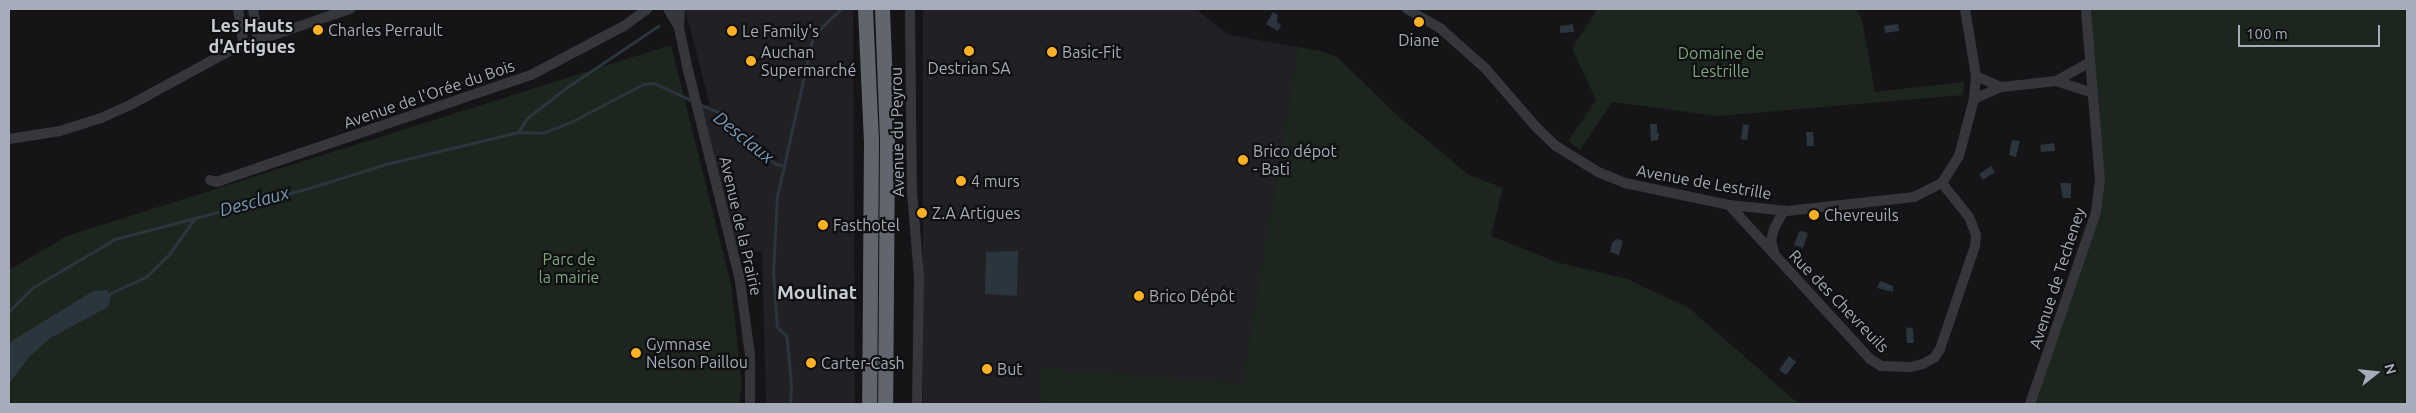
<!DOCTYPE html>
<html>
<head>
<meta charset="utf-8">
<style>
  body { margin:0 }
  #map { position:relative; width:2416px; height:413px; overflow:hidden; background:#151517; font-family:Ubuntu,sans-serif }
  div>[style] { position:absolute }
  .built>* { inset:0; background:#212125 }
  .green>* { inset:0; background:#1d261e }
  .water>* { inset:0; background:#2a353d }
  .stream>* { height:3px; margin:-1.5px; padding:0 1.5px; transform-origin:1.5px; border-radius:1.5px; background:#2a353d }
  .minor>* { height:10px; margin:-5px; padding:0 5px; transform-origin:5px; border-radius:5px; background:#36373d }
  .highway>* { height:15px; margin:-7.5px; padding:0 7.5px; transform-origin:7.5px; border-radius:7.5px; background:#61656e }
  .dots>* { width:14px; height:14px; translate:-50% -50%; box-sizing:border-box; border:2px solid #101012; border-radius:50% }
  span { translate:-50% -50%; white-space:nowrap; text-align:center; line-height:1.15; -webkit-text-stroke:4.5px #101012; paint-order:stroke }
  .poi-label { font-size:16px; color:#a6acb9 }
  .left { translate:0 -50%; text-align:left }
  .park-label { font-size:16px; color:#7ba67c }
  .street-label { font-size:16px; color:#a6acb9 }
  .neighbourhood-label { font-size:18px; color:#c7cbd4; font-weight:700 }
  .water-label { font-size:18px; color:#799cb8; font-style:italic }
  .quarter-label { font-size:19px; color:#c7cbd4; font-weight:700 }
  .frame { position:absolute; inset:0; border:10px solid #a6acb9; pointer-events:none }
  .north { position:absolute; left:2351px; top:348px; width:50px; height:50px; -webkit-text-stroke:4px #101012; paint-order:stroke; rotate:74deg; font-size:14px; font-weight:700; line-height:20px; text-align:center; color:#a6acb9 }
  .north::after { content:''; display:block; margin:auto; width:18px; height:22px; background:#a6acb9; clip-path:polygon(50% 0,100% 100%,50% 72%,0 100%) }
  .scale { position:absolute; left:2238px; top:25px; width:142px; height:22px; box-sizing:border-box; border:2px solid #a6acb9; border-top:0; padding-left:6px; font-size:15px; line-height:18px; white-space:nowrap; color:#a6acb9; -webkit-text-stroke:4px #101012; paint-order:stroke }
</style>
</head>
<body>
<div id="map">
  <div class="built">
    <i style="clip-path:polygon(685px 9px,864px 9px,853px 11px,855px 404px,766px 404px,762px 252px,732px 248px,697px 107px,710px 105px)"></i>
    <i style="clip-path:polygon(923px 9px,1196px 9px,1229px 35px,1298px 47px,1242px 383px,1041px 368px,1041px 404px,923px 404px)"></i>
  </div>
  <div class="green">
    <i style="clip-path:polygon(1595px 9px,1856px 9px,1862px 20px,1875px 92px,1964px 82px,1963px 95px,1718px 116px,1612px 102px,1580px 150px,1568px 141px,1596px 100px,1572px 48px,1595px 13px)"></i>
    <i style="clip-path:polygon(2089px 9px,2407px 9px,2407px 404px,2030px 404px,2096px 212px,2100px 181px)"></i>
    <i style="clip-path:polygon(671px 45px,731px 284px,742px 385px,739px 404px,9px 404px,9px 270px,67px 236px)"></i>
    <i style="clip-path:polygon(1298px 47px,1320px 51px,1337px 57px,1399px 117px,1469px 175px,1503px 188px,1491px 236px,1556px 262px,1627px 279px,1689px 308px,1799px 404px,1041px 404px,1041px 368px,1242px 383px)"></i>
  </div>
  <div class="water">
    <i style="clip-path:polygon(1273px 12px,1278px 15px,1277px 22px,1281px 25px,1278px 31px,1266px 24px)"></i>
    <i style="clip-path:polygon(1573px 24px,1574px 32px,1560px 33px,1560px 26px)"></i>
    <i style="clip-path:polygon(1898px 24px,1899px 31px,1885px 33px,1884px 26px)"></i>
    <i style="clip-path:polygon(1650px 124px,1657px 124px,1657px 133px,1659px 133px,1658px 140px,1651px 141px)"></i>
    <i style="clip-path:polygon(1743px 124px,1749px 125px,1747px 140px,1741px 139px)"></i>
    <i style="clip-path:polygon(1806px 132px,1813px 132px,1814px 146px,1807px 146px)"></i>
    <i style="clip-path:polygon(2012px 140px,2020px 141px,2016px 157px,2009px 155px)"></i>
    <i style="clip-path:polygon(2054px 143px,2055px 151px,2041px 152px,2040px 145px)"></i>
    <i style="clip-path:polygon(1991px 166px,1995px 172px,1983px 180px,1979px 174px)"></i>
    <i style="clip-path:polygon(2060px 183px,2071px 183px,2071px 198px,2063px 198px)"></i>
    <i style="clip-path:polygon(1801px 231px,1808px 233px,1803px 248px,1794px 245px,1799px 232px)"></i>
    <i style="clip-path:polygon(1616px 239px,1623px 241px,1619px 255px,1610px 252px,1612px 243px)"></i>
    <i style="clip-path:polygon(1018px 251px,1017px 296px,985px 294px,986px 252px)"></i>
    <i style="clip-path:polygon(1880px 281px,1893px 286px,1893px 292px,1877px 288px)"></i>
    <i style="clip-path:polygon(107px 290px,111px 297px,108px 307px,50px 338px,29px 357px,9px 384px,9px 343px,93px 291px)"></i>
    <i style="clip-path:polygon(1909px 327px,1913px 329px,1914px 343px,1907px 343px,1906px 329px)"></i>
    <i style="clip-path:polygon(1789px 356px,1796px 362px,1786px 375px,1779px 370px)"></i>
  </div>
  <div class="stream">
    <i style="left:699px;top:104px;width:23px;rotate:23deg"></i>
    <i style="left:720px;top:113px;width:54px;rotate:45deg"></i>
    <i style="left:758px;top:151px;width:22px;rotate:36deg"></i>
    <i style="left:776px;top:164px;width:8px;rotate:14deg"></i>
    <i style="left:784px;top:166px;width:134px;rotate:-77.5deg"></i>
    <i style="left:813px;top:35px;width:38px;rotate:-43deg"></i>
    <i style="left:518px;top:132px;width:17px;rotate:-57deg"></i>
    <i style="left:527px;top:118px;width:46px;rotate:-37.9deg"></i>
    <i style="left:563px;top:90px;width:115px;rotate:-34deg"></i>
    <i style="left:784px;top:166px;width:31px;rotate:103deg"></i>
    <i style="left:777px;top:196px;width:77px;rotate:93deg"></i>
    <i style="left:773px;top:273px;width:54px;rotate:85.8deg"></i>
    <i style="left:777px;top:327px;width:12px;rotate:42deg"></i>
    <i style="left:786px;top:335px;width:5px;rotate:79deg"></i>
    <i style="left:787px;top:340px;width:46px;rotate:85deg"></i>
    <i style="left:791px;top:386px;width:18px;rotate:93deg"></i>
    <i style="left:109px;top:294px;width:42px;rotate:-25.3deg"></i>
    <i style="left:147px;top:276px;width:31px;rotate:-45deg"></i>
    <i style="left:169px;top:254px;width:44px;rotate:-54.2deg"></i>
    <i style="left:9px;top:311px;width:33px;rotate:-45deg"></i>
    <i style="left:32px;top:288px;width:96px;rotate:-30.6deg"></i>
    <i style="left:115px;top:239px;width:201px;rotate:-14.7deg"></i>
    <i style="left:309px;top:188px;width:81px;rotate:-17.3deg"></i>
    <i style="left:386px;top:164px;width:136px;rotate:-13.6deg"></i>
    <i style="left:518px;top:132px;width:24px;rotate:2deg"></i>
    <i style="left:542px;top:133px;width:31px;rotate:-21deg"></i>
    <i style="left:571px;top:122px;width:81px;rotate:-27.8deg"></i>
    <i style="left:643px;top:84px;width:11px;rotate:-5deg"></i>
    <i style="left:654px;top:83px;width:43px;rotate:24.8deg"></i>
  </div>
  <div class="minor">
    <i style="left:238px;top:9px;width:36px;rotate:81deg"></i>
    <i style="left:253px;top:9px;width:31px;rotate:81deg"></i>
    <i style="left:668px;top:9px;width:21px;rotate:59deg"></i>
    <i style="left:680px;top:9px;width:19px;rotate:93deg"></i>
    <i style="left:679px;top:28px;width:35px;rotate:78deg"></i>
    <i style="left:686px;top:62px;width:226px;rotate:76.1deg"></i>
    <i style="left:740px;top:281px;width:75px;rotate:82.3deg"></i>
    <i style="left:750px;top:355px;width:49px;rotate:90deg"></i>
    <i style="left:910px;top:9px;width:183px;rotate:89.4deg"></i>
    <i style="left:912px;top:192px;width:86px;rotate:85.3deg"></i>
    <i style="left:919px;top:278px;width:126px;rotate:90.9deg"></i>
    <i style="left:1407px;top:9px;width:38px;rotate:30deg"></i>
    <i style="left:1440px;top:28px;width:62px;rotate:41.7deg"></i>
    <i style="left:1486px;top:69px;width:77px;rotate:49.2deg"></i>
    <i style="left:1536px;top:127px;width:28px;rotate:44deg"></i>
    <i style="left:1556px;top:146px;width:49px;rotate:31.8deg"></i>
    <i style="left:1598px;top:172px;width:29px;rotate:22deg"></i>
    <i style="left:1625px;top:183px;width:106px;rotate:11.9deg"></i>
    <i style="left:1729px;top:205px;width:58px;rotate:5.9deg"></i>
    <i style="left:1787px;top:211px;width:128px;rotate:-6.3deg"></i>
    <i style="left:1914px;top:197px;width:31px;rotate:-27deg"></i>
    <i style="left:1942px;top:183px;width:32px;rotate:-58deg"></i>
    <i style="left:1959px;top:156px;width:59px;rotate:-75.3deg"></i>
    <i style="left:1974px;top:99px;width:23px;rotate:-85deg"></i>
    <i style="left:1976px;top:76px;width:68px;rotate:-99.3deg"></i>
    <i style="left:1976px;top:76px;width:27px;rotate:24deg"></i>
    <i style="left:2056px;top:81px;width:39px;rotate:-29deg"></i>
    <i style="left:1974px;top:99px;width:30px;rotate:-24deg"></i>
    <i style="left:2001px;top:87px;width:55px;rotate:-6.2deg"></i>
    <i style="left:2056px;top:81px;width:39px;rotate:18deg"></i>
    <i style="left:9px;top:139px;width:52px;rotate:-8.9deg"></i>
    <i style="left:60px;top:131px;width:43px;rotate:-17.6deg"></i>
    <i style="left:101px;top:118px;width:32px;rotate:-24deg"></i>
    <i style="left:130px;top:105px;width:117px;rotate:-28.5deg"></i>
    <i style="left:233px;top:49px;width:124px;rotate:-18.9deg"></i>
    <i style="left:210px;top:180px;width:7px;rotate:16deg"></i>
    <i style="left:217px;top:182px;width:9px;rotate:-21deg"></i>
    <i style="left:225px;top:179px;width:323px;rotate:-18.8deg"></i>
    <i style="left:531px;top:75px;width:105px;rotate:-27.8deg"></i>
    <i style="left:624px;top:26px;width:29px;rotate:-36deg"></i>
    <i style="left:1729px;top:205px;width:209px;rotate:47.5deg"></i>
    <i style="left:1870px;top:359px;width:13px;rotate:32deg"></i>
    <i style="left:1881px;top:366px;width:29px;rotate:2deg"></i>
    <i style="left:1910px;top:367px;width:13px;rotate:-13deg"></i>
    <i style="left:1923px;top:364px;width:13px;rotate:-29deg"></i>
    <i style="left:1934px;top:358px;width:11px;rotate:-56deg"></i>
    <i style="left:1940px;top:349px;width:109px;rotate:-71.2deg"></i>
    <i style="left:1975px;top:246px;width:11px;rotate:-85deg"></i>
    <i style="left:1976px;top:235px;width:19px;rotate:-111deg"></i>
    <i style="left:1969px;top:217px;width:43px;rotate:-128.5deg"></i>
    <i style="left:1774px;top:252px;width:11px;rotate:-105deg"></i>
    <i style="left:1771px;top:241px;width:12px;rotate:-76deg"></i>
    <i style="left:1774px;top:229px;width:21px;rotate:-62deg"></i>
    <i style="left:2030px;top:404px;width:203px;rotate:-71deg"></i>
    <i style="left:2096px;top:212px;width:31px;rotate:-83deg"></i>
    <i style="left:2100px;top:181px;width:173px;rotate:-94.7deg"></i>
  </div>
  <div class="highway">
    <i style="left:865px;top:9px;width:131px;rotate:87.4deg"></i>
    <i style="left:871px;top:140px;width:264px;rotate:90.4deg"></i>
    <i style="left:882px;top:9px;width:131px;rotate:87.8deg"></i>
    <i style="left:887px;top:140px;width:264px;rotate:90.4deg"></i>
  </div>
  <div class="dots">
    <i style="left:1419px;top:22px;background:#ffb126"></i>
    <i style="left:318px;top:30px;background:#ffb126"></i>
    <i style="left:732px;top:31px;background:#ffb126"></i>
    <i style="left:969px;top:51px;background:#ffb126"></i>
    <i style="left:1052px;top:52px;background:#ffb126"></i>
    <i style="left:751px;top:61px;background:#ffb126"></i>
    <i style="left:1243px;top:160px;background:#ffb126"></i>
    <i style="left:961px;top:181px;background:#ffb126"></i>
    <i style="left:922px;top:213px;background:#ffb126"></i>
    <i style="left:1814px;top:215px;background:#ffb126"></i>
    <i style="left:823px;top:225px;background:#ffb126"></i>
    <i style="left:1139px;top:296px;background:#ffb126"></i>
    <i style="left:636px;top:353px;background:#ffb126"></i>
    <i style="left:811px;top:363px;background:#ffb126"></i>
    <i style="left:987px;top:369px;background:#ffb126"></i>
  </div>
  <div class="poi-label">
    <span class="left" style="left:328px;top:30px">Charles Perrault</span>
    <span class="left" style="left:742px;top:31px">Le Family's</span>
    <span style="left:1419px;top:40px">Diane</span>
    <span class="left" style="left:761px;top:61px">Auchan<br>Supermarché</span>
    <span class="left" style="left:1062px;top:52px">Basic-Fit</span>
    <span style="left:969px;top:68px">Destrian SA</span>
    <span class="left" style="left:1253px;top:160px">Brico dépot<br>- Bati</span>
    <span class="left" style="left:971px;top:181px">4 murs</span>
    <span class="left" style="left:932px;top:213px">Z.A Artigues</span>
    <span class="left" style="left:1824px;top:215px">Chevreuils</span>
    <span class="left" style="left:833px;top:225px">Fasthotel</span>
    <span class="left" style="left:1149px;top:296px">Brico Dépôt</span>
    <span class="left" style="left:646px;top:353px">Gymnase<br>Nelson Paillou</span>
    <span class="left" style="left:821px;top:363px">Carter-Cash</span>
    <span class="left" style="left:997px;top:369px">But</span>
  </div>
  <div class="park-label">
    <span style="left:1721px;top:62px">Domaine de<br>Lestrille</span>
    <span style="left:569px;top:268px">Parc de<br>la mairie</span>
  </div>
  <div class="street-label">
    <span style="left:429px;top:94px;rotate:-19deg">Avenue de l'Orée du Bois</span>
    <span style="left:897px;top:132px;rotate:-91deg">Avenue du Peyrou</span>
    <span style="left:1704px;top:182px;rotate:10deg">Avenue de Lestrille</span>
    <span style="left:741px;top:226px;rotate:77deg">Avenue de la Prairie</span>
    <span style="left:2057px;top:278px;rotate:-72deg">Avenue de Techeney</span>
    <span style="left:1839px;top:301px;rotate:46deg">Rue des Chevreuils</span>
  </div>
  <div class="neighbourhood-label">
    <span style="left:252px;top:36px">Les Hauts<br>d'Artigues</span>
  </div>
  <div class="water-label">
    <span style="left:744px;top:137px;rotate:39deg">Desclaux</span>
    <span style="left:254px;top:201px;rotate:-15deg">Desclaux</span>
  </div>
  <div class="quarter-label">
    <span style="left:817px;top:293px">Moulinat</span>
  </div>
  <div class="frame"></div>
  <div class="north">N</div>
  <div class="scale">100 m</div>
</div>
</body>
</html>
